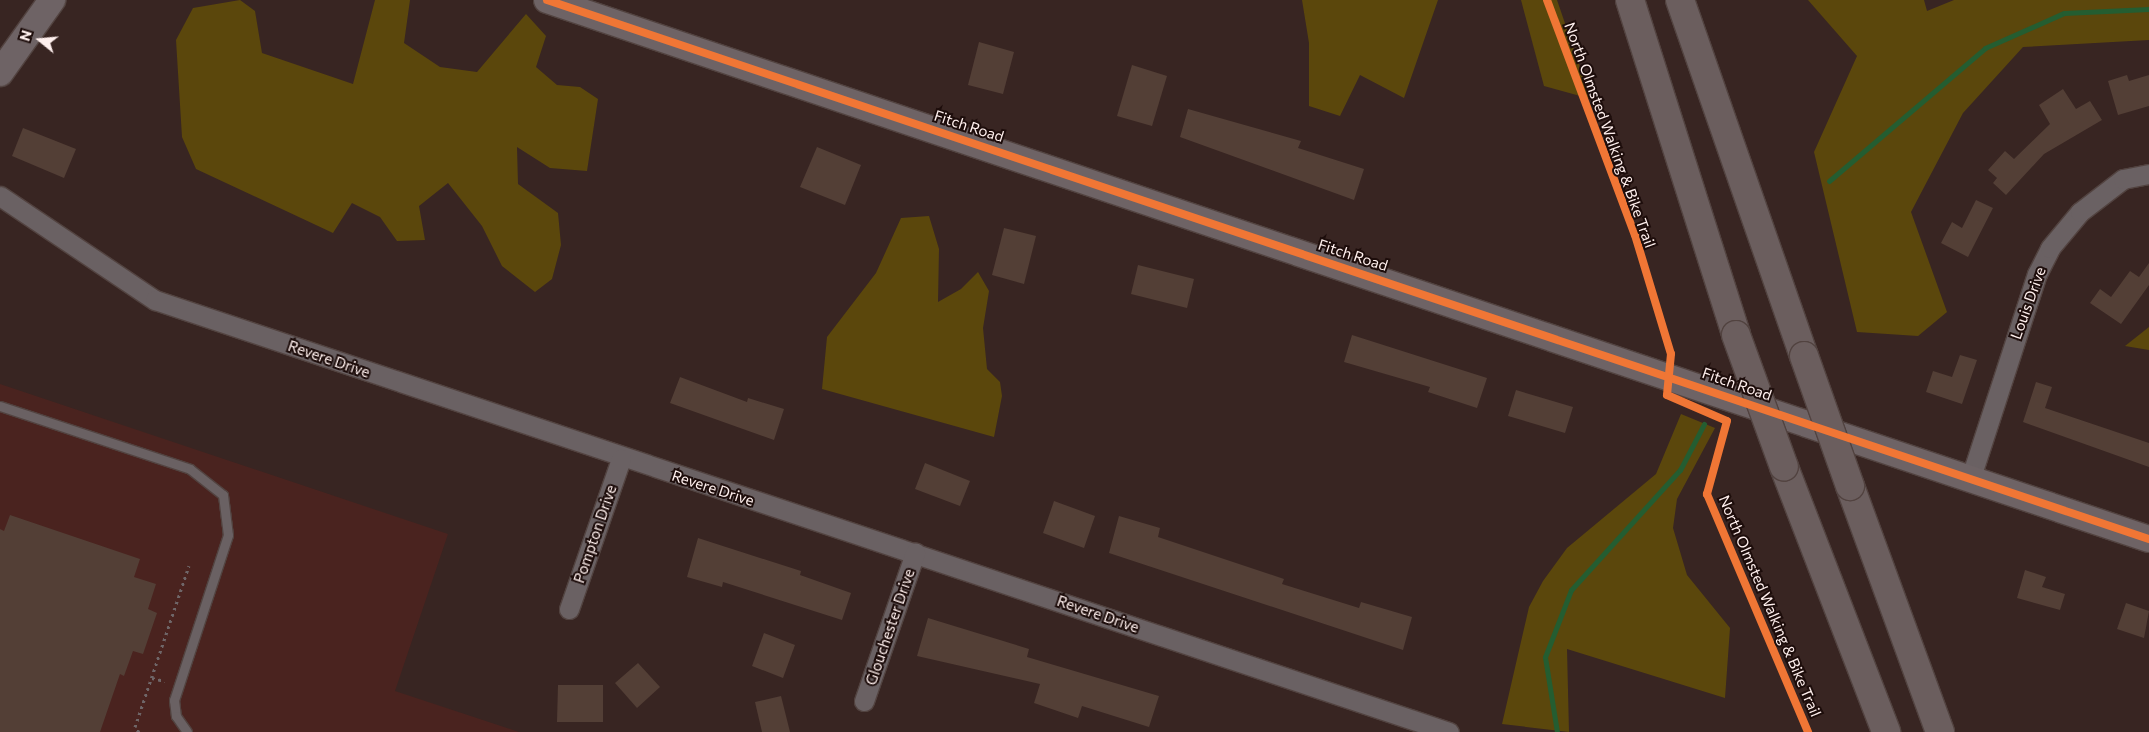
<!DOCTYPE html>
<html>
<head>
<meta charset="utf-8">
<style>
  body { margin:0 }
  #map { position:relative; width:2149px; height:732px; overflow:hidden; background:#382522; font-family:Commissioner,sans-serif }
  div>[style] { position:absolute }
  .built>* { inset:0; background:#4a231f }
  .green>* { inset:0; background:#5b470c }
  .stream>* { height:5px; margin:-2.5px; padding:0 2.5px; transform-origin:2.5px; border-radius:2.5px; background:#245d31 }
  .building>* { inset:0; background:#533f36 }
  .path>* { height:3px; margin-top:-1.5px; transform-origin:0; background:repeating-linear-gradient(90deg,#6f6668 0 2.5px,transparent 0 6.5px) }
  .roads { filter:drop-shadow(1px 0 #524340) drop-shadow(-1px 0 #524340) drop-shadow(0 1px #524340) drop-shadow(0 -1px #524340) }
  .lane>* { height:9px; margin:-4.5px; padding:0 4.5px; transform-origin:4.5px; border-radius:4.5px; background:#6a6163 }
  .street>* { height:19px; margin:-9.5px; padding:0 9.5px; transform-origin:9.5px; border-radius:9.5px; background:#6a6163 }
  .secondary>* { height:26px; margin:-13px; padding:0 13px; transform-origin:13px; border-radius:13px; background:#6e6365 }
  .highway>* { height:28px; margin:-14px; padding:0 14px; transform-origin:14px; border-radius:14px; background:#6b5e5e }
  .bridges { filter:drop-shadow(1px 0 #524340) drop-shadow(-1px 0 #524340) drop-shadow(0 1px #524340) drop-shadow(0 -1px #524340) }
  .highway-bridge>* { height:28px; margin:-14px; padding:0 14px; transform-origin:14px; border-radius:14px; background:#6b5e5e }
  .cycleway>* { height:8px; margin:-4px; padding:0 4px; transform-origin:4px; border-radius:4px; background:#f07635 }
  span { translate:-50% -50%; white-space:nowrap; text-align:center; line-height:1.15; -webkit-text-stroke:4px #1d0d0b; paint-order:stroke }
  .street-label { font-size:15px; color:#fff0ee }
  .north { position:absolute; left:15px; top:15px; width:50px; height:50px; -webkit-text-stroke:4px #1d0d0b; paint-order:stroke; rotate:287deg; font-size:14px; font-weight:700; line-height:20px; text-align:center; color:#fff0ee }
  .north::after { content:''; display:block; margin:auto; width:18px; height:22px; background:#fff0ee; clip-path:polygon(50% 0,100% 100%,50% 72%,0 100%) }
</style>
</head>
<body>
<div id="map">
  <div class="built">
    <i style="clip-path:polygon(0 384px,448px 534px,395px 691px,519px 732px,0 732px)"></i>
  </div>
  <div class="green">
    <i style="clip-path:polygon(240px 0,255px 11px,262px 53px,353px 84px,375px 0,410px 0,404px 43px,440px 67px,477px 72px,526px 14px,546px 36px,536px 67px,557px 85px,580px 87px,598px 99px,587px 171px,550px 168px,517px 147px,518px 184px,558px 213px,561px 245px,552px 279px,535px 292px,502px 266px,482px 226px,448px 183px,419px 206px,425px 240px,397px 241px,380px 217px,352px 203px,333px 233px,196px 169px,182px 137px,176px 40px,193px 8px)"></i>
    <i style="clip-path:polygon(1302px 0,1438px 0,1404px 98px,1360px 75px,1340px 116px,1309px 106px,1309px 43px)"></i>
    <i style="clip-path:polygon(1521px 0,1557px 0,1591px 99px,1544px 86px)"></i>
    <i style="clip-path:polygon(1808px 0,1924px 0,1927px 11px,1954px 0,2149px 0,2149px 40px,2023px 47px,1963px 113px,1911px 212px,1947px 312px,1918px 336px,1857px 332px,1814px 152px,1857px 56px)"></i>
    <i style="clip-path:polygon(929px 216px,939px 249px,938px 302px,961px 289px,978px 272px,989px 291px,983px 328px,987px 369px,1000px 382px,1002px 396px,994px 437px,822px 389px,827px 337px,876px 273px,901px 218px)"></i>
    <i style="clip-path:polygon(2149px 327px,2149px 350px,2125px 346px)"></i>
    <i style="clip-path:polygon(1681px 414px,1715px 428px,1677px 499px,1673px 528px,1687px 575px,1730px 628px,1725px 698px,1567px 649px,1569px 732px,1502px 724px,1529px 607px,1543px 581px,1567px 548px,1656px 474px)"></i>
  </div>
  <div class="stream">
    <i style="left:1829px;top:181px;width:205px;rotate:-40.4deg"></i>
    <i style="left:1985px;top:48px;width:86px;rotate:-23.9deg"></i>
    <i style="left:2064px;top:13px;width:85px;rotate:-2.7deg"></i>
    <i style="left:1557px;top:732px;width:76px;rotate:-99.1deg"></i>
    <i style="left:1545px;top:657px;width:72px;rotate:-68.8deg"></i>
    <i style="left:1571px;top:590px;width:162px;rotate:-47.8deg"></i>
    <i style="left:1680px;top:470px;width:52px;rotate:-62.4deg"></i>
  </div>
  <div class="building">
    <i style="clip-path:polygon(979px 42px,1014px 52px,1003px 94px,968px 85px)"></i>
    <i style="clip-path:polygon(1132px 65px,1167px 76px,1152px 126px,1117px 116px)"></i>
    <i style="clip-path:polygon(2127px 75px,2129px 81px,2149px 75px,2149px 106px,2118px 115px,2108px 81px)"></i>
    <i style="clip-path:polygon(2063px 89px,2076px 109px,2090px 101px,2102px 120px,2044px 154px,2006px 195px,1993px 183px,1997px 178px,1988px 170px,2005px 151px,2014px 159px,2050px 124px,2039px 105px)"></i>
    <i style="clip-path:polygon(1188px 109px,1301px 141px,1298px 148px,1364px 169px,1354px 200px,1180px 137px)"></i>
    <i style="clip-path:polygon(23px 128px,76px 149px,64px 178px,12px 156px)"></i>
    <i style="clip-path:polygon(817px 147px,861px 165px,845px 205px,800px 187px)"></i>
    <i style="clip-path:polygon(1976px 200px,1993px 208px,1968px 257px,1941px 243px,1952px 222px,1962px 228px)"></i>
    <i style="clip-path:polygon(1004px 228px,1036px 236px,1024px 284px,992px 275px)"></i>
    <i style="clip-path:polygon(2149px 263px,2149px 285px,2121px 324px,2090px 303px,2100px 289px,2111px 297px,2130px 271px,2139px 277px)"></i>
    <i style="clip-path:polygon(1138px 265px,1194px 279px,1187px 308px,1131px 294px)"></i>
    <i style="clip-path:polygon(1352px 335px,1487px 378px,1477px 408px,1428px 392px,1430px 387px,1344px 362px)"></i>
    <i style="clip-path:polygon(1960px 355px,1977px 360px,1962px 404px,1926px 392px,1933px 371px,1952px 377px)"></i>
    <i style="clip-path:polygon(680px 377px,747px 402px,748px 398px,784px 409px,774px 440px,670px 403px)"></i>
    <i style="clip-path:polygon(2036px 382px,2052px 387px,2045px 408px,2149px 443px,2149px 467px,2023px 422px)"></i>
    <i style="clip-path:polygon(1516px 390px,1573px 407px,1565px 433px,1508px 416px)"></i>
    <i style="clip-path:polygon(925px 463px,970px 481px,960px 506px,915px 489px)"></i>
    <i style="clip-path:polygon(1054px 501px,1095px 516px,1084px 548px,1043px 533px)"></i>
    <i style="clip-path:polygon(10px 515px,140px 559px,134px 577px,156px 584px,148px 609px,157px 613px,143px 654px,133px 651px,124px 676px,120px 674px,100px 732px,0 732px,0 529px,4px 531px)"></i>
    <i style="clip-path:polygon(1119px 516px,1160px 528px,1158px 537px,1284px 579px,1282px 584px,1359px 608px,1361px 602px,1412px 617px,1403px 650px,1109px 553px)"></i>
    <i style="clip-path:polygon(698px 538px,801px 571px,800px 575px,851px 593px,842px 620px,723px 582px,722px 587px,687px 577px)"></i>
    <i style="clip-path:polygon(2025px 570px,2046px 577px,2042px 587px,2065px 594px,2060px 610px,2017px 598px)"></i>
    <i style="clip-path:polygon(2126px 603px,2149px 611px,2144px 638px,2117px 629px)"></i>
    <i style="clip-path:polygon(928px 618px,1029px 649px,1027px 657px,1159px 696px,1149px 727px,1082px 706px,1078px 718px,1034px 703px,1040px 684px,917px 656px)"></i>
    <i style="clip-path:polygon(764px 633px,795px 645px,783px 678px,752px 666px)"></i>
    <i style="clip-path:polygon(638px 663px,660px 687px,637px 708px,615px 683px)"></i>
    <i style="clip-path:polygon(558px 685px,603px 685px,603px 722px,557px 722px)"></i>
    <i style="clip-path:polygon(781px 696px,790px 732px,762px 732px,755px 702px)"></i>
  </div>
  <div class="path">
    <i style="left:152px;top:678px;width:13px;rotate:13deg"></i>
    <i style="left:139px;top:732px;width:6px;rotate:-129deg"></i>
    <i style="left:135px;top:727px;width:170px;rotate:-71.5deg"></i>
  </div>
  <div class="roads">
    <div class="lane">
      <i style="left:0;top:406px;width:200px;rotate:18.3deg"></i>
      <i style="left:190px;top:469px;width:42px;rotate:38.2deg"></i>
      <i style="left:223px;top:495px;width:40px;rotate:82.9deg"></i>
      <i style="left:228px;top:535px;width:174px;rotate:108.1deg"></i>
      <i style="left:174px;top:700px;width:16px;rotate:83deg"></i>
      <i style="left:176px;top:716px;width:19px;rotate:55deg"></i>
    </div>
    <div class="street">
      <i style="left:0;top:196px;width:187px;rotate:33.9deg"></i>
      <i style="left:155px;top:300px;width:1364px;rotate:18.46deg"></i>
      <i style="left:1970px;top:480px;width:217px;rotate:-72deg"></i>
      <i style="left:2037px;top:274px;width:29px;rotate:-63deg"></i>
      <i style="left:2050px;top:248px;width:47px;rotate:-50.2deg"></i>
      <i style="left:2080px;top:212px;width:54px;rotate:-37.5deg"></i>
      <i style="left:2123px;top:179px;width:26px;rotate:-11deg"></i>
      <i style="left:569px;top:609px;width:159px;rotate:-70.9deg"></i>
      <i style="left:864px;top:701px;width:157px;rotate:-71deg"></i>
    </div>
    <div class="secondary">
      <i style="left:547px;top:0;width:1690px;rotate:18.6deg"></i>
      <i style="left:0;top:73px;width:90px;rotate:-54.5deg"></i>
    </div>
    <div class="highway">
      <i style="left:1630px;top:0;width:351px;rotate:72.4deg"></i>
      <i style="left:1680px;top:0;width:377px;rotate:70.8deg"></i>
      <i style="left:1784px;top:467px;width:284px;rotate:68.9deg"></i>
      <i style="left:1850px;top:486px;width:262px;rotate:69.9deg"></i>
    </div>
  </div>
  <div class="bridges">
    <div class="highway-bridge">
      <i style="left:1736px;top:335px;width:140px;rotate:70deg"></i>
      <i style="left:1804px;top:356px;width:138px;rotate:70.5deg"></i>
    </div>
  </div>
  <div class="cycleway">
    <i style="left:547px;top:0;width:1690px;rotate:18.6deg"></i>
    <i style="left:1547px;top:0;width:251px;rotate:69.5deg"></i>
    <i style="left:1635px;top:235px;width:124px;rotate:73.2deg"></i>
    <i style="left:1671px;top:354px;width:41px;rotate:95.6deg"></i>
    <i style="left:1667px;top:395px;width:65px;rotate:23.4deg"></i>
    <i style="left:1727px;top:421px;width:76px;rotate:105.3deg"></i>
    <i style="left:1707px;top:494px;width:259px;rotate:67deg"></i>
  </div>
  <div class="street-label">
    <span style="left:969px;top:126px;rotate:18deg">Fitch Road</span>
    <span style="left:1610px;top:135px;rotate:70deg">North Olmsted Walking &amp; Bike Trail</span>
    <span style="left:1353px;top:255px;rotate:18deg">Fitch Road</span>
    <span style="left:2028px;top:303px;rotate:-70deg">Louis Drive</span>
    <span style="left:329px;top:359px;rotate:19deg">Revere Drive</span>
    <span style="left:1737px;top:384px;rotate:19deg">Fitch Road</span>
    <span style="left:713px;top:488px;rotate:18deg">Revere Drive</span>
    <span style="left:595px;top:534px;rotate:-71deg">Pompton Drive</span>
    <span style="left:1770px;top:606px;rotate:67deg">North Olmsted Walking &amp; Bike Trail</span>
    <span style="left:1098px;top:614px;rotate:19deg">Revere Drive</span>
    <span style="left:890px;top:627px;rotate:-71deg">Glouchester Drive</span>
  </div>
  <div class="north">N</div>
</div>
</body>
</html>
